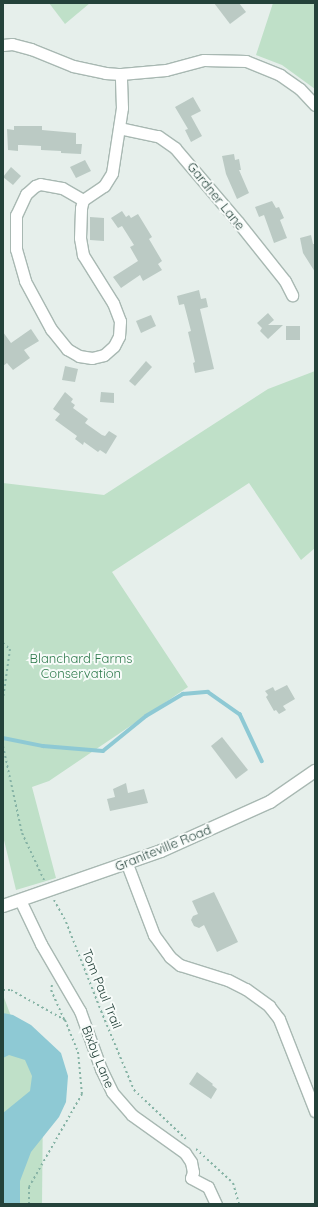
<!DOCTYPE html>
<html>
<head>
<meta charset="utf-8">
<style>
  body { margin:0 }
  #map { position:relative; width:318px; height:1207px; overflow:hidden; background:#e6efeb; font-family:Quicksand,sans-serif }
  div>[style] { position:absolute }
  .green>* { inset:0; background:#bfe0c8 }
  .water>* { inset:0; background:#8ec9d4 }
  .stream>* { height:3.5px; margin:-1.75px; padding:0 1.75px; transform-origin:1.75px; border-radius:1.75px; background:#8ec9d4 }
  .building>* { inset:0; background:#bbcac4 }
  .path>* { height:2px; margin-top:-1px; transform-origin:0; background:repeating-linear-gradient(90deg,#86b3a5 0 2px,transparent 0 5px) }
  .roads { filter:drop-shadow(1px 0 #a8b8b2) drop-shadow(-1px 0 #a8b8b2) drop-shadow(0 1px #a8b8b2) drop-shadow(0 -1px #a8b8b2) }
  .street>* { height:11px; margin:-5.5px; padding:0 5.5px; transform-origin:5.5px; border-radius:5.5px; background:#fff }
  .secondary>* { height:12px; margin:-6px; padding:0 6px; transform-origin:6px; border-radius:6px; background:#fff }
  span { translate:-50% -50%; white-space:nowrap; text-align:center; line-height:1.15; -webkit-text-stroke:4px #f7fbf9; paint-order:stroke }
  .street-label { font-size:13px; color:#24423a }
  .park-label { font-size:13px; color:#2d7a4b }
  .frame { position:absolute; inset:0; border:4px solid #24423a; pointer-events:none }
</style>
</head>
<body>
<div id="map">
  <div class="green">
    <i style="clip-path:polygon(49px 3px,90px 3px,65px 24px)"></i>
    <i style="clip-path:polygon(273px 3px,315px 3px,315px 89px,282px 65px,256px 55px)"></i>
    <i style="clip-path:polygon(315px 371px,315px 548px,301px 560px,249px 483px,112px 572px,188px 687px,49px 781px,32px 787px,56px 878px,16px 890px,3px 836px,3px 483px,104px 495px,268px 389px)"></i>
    <i style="clip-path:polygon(3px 995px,43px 1101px,42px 1204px,3px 1204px)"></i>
  </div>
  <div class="water">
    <i style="clip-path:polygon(3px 1013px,13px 1015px,31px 1025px,61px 1053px,68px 1076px,66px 1102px,59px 1117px,31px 1152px,20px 1181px,20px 1204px,3px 1204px,3px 1113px,30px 1091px,32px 1076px,25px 1060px,9px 1055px,3px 1058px)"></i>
  </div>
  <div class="stream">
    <i style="left:3px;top:738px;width:41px;rotate:11.3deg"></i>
    <i style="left:43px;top:746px;width:60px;rotate:4.8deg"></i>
    <i style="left:103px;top:751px;width:55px;rotate:-39.1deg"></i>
    <i style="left:146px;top:716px;width:43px;rotate:-30.7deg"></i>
    <i style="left:183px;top:694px;width:25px;rotate:-5deg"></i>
    <i style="left:208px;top:692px;width:39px;rotate:35deg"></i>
    <i style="left:240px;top:714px;width:52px;rotate:64.9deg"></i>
  </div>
  <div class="building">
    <i style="clip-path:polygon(214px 3px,239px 3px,246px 12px,230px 24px)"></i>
    <i style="clip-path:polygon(193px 97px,201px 111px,191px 116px,202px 136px,191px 142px,185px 130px,188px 129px,175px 107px)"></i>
    <i style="clip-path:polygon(14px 126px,42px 126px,42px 130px,76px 133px,76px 144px,82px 144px,81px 154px,61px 153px,61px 151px,41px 150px,41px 146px,21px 145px,18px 145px,18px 151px,8px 150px,7px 129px,14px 130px)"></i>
    <i style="clip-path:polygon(234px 154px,235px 160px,239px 159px,241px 170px,239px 170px,249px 193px,237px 199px,226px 174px,222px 156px)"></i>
    <i style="clip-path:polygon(85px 160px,91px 171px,76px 178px,70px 167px)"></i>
    <i style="clip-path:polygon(11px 167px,21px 176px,13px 185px,3px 177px)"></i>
    <i style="clip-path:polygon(272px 201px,276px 208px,279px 207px,284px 218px,280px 220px,287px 238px,274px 243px,264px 215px,259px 217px,255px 207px)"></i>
    <i style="clip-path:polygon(122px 211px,126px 217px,129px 215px,131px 218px,138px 214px,152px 237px,149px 239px,162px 261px,158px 264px,162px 270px,143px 281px,140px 275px,121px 288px,113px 277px,138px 261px,130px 247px,134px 245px,122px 226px,118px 228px,111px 218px)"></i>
    <i style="clip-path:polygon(90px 217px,104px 218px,104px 241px,90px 240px)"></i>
    <i style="clip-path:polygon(311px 235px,313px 244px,315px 244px,315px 272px,303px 253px,300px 238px)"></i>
    <i style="clip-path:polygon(199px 290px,201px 299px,206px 298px,208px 307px,200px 309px,214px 369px,195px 373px,193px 363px,195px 362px,188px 332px,191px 331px,184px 304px,179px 305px,177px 296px)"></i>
    <i style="clip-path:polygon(268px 313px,274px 320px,268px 325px,283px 325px,268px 339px,260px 331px,262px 328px,257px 323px)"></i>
    <i style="clip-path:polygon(151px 315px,156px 326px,141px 333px,136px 321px)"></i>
    <i style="clip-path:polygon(286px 326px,300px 326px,300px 340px,286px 340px)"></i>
    <i style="clip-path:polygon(31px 329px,39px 341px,24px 350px,30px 358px,13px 370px,7px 363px,3px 366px,3px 332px,11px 343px)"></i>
    <i style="clip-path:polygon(146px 361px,152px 367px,135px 386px,129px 381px)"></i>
    <i style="clip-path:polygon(65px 366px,78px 369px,75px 382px,62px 380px)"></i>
    <i style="clip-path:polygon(65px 392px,73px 399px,71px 402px,75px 405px,73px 408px,88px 419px,85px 423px,102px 435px,105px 436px,109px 431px,117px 436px,106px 454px,100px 450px,98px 452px,84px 442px,83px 445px,75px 439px,77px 436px,55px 420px,60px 414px,53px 409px)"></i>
    <i style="clip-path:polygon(101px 392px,114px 393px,114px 403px,100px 402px)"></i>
    <i style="clip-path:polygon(287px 685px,295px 699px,283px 706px,286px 710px,279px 714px,276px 710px,274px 711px,266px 697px,268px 695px,265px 691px,273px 687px,275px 691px)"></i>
    <i style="clip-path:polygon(222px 737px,248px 770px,236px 779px,211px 746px)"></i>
    <i style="clip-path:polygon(126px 783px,128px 793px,144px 789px,148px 803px,110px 811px,107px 799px,115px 797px,113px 789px)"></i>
    <i style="clip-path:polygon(214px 892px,238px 942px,217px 952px,204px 925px,199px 928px,194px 926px,191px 920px,193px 916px,198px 914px,192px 901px)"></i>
    <i style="clip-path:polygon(197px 1072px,213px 1084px,212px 1085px,217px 1089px,211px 1099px,189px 1084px)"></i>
  </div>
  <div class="path">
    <i style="left:3px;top:643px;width:9px;rotate:41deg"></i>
    <i style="left:10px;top:649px;width:50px;rotate:98deg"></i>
    <i style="left:3px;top:746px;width:89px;rotate:77.7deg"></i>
    <i style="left:22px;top:833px;width:52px;rotate:64.9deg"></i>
    <i style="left:54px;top:900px;width:25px;rotate:61deg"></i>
    <i style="left:66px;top:922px;width:96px;rotate:68.5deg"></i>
    <i style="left:101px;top:1011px;width:86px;rotate:67.3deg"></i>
    <i style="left:134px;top:1090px;width:71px;rotate:43.3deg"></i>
    <i style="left:52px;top:985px;width:5px;rotate:101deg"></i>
    <i style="left:51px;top:990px;width:32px;rotate:66deg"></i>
    <i style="left:3px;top:990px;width:8px"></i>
    <i style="left:11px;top:990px;width:62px;rotate:29.1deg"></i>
    <i style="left:65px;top:1020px;width:35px;rotate:68deg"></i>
    <i style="left:78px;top:1052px;width:42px;rotate:84.6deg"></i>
    <i style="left:82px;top:1094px;width:107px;rotate:119.7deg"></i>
    <i style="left:29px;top:1187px;width:17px;rotate:90deg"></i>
    <i style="left:196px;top:1149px;width:50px;rotate:42.6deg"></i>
    <i style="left:233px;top:1183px;width:22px;rotate:74deg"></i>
  </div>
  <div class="roads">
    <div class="street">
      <i style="left:3px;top:45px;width:9px;rotate:-6deg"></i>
      <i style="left:12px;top:44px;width:20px;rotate:15deg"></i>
      <i style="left:31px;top:49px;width:45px;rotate:22deg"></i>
      <i style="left:73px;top:66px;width:33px;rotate:12deg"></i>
      <i style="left:105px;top:73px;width:16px;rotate:4deg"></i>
      <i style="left:121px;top:74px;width:45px;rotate:-5.1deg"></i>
      <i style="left:166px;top:70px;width:39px;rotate:-15deg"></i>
      <i style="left:204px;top:60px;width:42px;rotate:1.4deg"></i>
      <i style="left:246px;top:61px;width:37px;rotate:22deg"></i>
      <i style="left:280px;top:75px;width:24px;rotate:35deg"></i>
      <i style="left:300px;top:89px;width:22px;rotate:47deg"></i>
      <i style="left:119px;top:128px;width:40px;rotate:12deg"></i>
      <i style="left:158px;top:136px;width:21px;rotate:35deg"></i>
      <i style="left:175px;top:148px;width:97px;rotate:49.6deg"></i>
      <i style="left:238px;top:222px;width:75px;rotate:51.5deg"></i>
      <i style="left:285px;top:281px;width:16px;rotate:63deg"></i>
      <i style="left:83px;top:200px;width:24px;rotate:-150deg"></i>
      <i style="left:62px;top:188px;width:22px;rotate:-170deg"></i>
      <i style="left:40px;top:184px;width:5px;rotate:158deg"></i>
      <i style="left:35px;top:186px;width:12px;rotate:138deg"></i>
      <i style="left:26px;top:194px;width:23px;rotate:115deg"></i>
      <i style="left:16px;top:215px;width:34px;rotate:90deg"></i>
      <i style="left:16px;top:249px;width:33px;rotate:74deg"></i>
      <i style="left:25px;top:281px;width:55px;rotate:61.6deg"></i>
      <i style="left:51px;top:329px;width:26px;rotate:51deg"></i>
      <i style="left:67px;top:349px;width:14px;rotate:30deg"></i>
      <i style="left:79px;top:356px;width:13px;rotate:9deg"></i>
      <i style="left:92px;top:358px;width:12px;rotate:-14deg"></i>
      <i style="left:104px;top:355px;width:13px;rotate:-42deg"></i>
      <i style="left:114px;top:346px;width:11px;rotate:-63deg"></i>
      <i style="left:119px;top:336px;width:15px;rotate:-86deg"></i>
      <i style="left:120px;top:321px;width:19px;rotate:-111deg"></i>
      <i style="left:113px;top:303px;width:57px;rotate:-122deg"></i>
      <i style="left:83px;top:255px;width:17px;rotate:-100deg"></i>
      <i style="left:80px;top:238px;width:30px;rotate:-88deg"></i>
      <i style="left:81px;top:208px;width:8px;rotate:-76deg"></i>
      <i style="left:83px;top:200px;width:25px;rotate:-34deg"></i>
      <i style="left:104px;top:186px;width:15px;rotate:-58deg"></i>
      <i style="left:112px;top:173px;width:66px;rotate:-81.3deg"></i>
      <i style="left:122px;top:108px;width:34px;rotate:-92deg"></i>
      <i style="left:127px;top:864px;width:76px;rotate:69.2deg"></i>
      <i style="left:154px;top:935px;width:27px;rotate:54deg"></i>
      <i style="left:170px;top:957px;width:13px;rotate:39deg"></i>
      <i style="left:180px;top:965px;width:50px;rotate:17.4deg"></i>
      <i style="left:228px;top:980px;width:20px;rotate:27deg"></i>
      <i style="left:246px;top:989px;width:29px;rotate:36deg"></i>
      <i style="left:269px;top:1006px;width:16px;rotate:52deg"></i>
      <i style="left:279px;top:1019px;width:99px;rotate:68.6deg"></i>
      <i style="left:20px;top:900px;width:49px;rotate:64.5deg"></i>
      <i style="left:41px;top:944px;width:78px;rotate:59.8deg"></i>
      <i style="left:80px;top:1011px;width:62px;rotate:70.1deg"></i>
      <i style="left:101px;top:1069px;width:25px;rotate:64deg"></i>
      <i style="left:112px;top:1092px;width:30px;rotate:49deg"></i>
      <i style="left:132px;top:1115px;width:65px;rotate:35.6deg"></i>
      <i style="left:185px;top:1153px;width:11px;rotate:56deg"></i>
      <i style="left:191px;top:1162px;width:10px;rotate:79deg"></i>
      <i style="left:193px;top:1172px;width:6px;rotate:108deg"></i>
      <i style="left:191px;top:1178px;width:19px;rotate:28deg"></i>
      <i style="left:208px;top:1187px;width:19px;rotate:65deg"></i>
    </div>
    <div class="secondary">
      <i style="left:3px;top:906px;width:167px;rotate:-19.2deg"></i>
      <i style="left:161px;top:851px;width:120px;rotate:-24.2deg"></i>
      <i style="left:270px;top:802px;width:55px;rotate:-34.6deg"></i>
    </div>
  </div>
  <div class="street-label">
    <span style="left:216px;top:196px;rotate:51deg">Gardner Lane</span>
    <span style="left:163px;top:848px;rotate:-22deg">Graniteville Road</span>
    <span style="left:102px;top:989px;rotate:68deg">Tom Paul Trail</span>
    <span style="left:98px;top:1057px;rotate:68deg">Bixby Lane</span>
  </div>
  <div class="park-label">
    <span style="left:81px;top:666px">Blanchard Farms<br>Conservation</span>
  </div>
  <div class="frame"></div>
</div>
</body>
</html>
